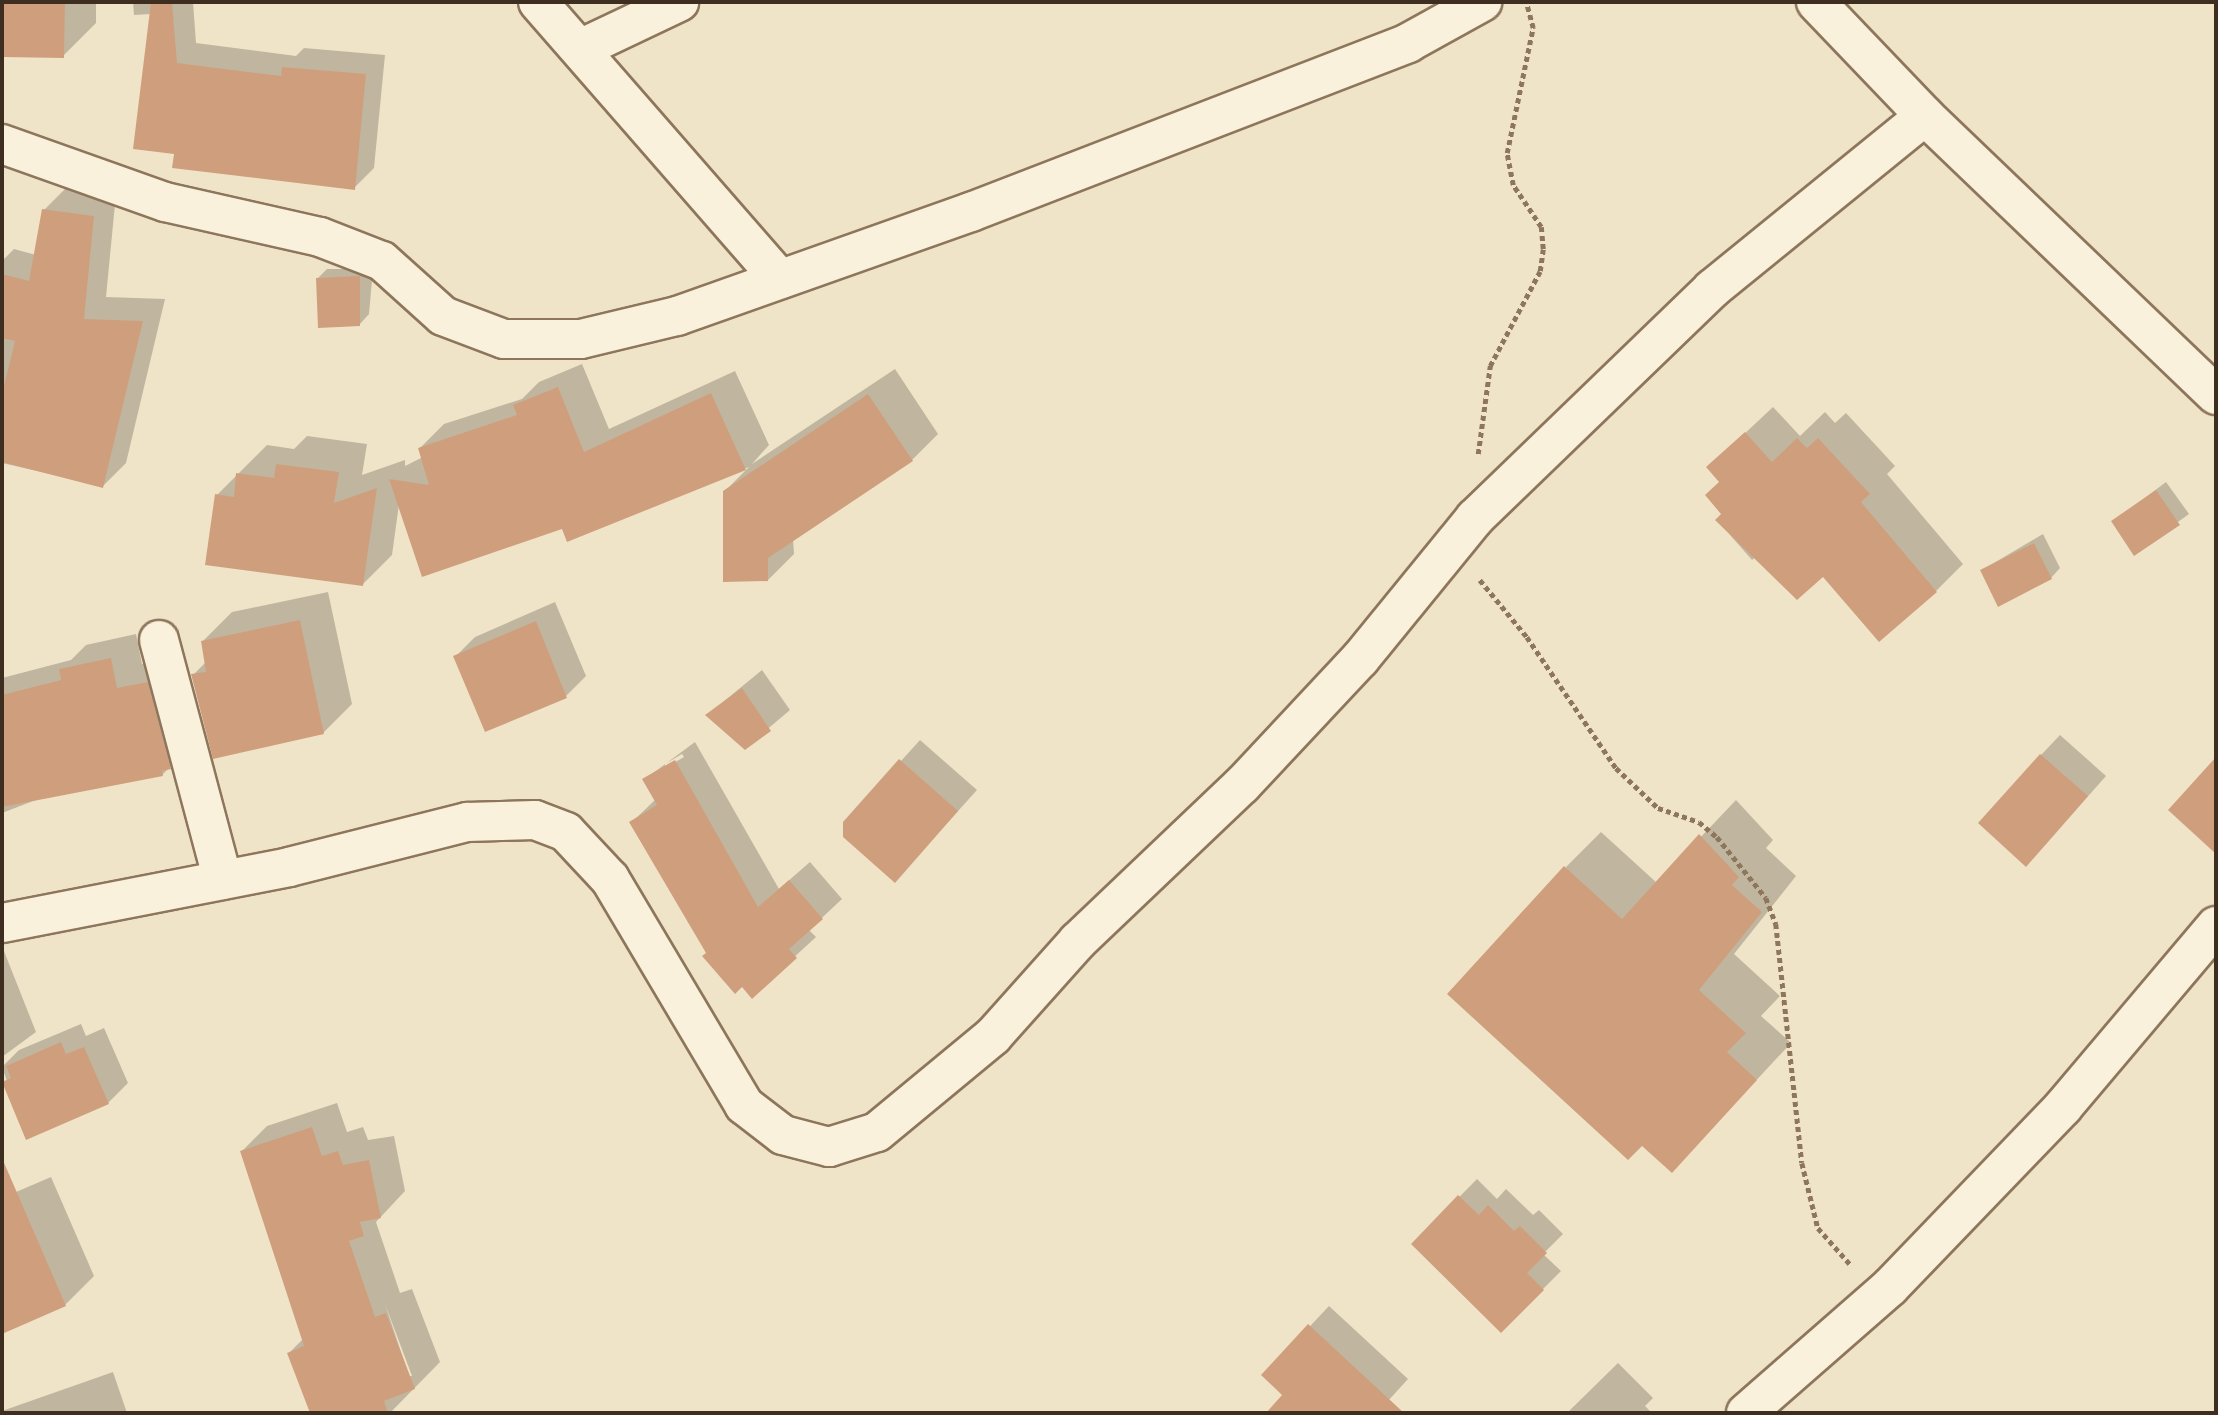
<!DOCTYPE html>
<html>
<head>
<meta charset="utf-8">
<style>
  body { margin:0 }
  #map { position:relative; width:2218px; height:1415px; overflow:hidden; background:#f0e4c8; font-family:"Crimson Pro",serif }
  div>[style] { position:absolute }
  .shadow>* { inset:0; background:#0003 }
  .building>* { inset:0; background:#cf9f7d }
  .path>* { height:4.5px; margin-top:-2.25px; transform-origin:0; background:repeating-linear-gradient(90deg,#8d765c 0 5px,transparent 0 8.5px) }
  .roads { filter:drop-shadow(2px 0 #8d765c) drop-shadow(-2px 0 #8d765c) drop-shadow(0 2px #8d765c) drop-shadow(0 -2px #8d765c) }
  .minor>* { height:38px; margin:-19px; padding:0 19px; transform-origin:19px; border-radius:19px; background:#faf1dc }
  span { translate:-50% -50%; white-space:nowrap; text-align:center; line-height:1.15; -webkit-text-stroke:5px #f7eed8; paint-order:stroke }
  .frame { position:absolute; inset:0; border:4px solid #3d2e20; pointer-events:none }
</style>
</head>
<body>
<div id="map">
  <div class="shadow">
    <i style="clip-path:polygon(2px 2px,96px 2px,96px 23px,63px 56px,2px 55px)"></i>
    <i style="clip-path:polygon(133px 2px,193px 2px,196px 43px,296px 56px,304px 48px,385px 55px,374px 168px,354px 188px,176px 153px,151px 14px,134px 15px)"></i>
    <i style="clip-path:polygon(67px 187px,116px 194px,106px 297px,165px 299px,126px 463px,103px 486px,2px 463px,2px 261px,14px 249px,36px 255px,44px 210px)"></i>
    <i style="clip-path:polygon(327px 269px,373px 269px,369px 314px,360px 324px,317px 279px)"></i>
    <i style="clip-path:polygon(582px 364px,609px 429px,735px 371px,769px 445px,752px 464px,895px 369px,938px 434px,912px 460px,793px 539px,794px 554px,768px 580px,724px 492px,749px 467px,568px 539px,563px 526px,399px 504px,392px 555px,363px 584px,217px 495px,267px 445px,294px 449px,307px 436px,367px 444px,362px 475px,405px 460px,405px 466px,423px 457px,420px 448px,444px 424px,522px 399px,539px 382px)"></i>
    <i style="clip-path:polygon(1773px 407px,1800px 436px,1825px 412px,1835px 423px,1846px 413px,1895px 466px,1887px 474px,1963px 564px,1936px 591px,1823px 574px,1758px 555px,1752px 560px,1717px 520px,1723px 514px,1721px 481px,1709px 467px)"></i>
    <i style="clip-path:polygon(2166px 482px,2189px 514px,2135px 553px,2114px 521px)"></i>
    <i style="clip-path:polygon(2043px 534px,2060px 568px,2051px 578px,1982px 570px)"></i>
    <i style="clip-path:polygon(328px 592px,352px 704px,323px 733px,193px 675px,206px 662px,203px 641px,232px 612px)"></i>
    <i style="clip-path:polygon(555px 602px,586px 676px,566px 696px,486px 730px,455px 657px,475px 637px)"></i>
    <i style="clip-path:polygon(136px 634px,142px 664px,172px 658px,195px 742px,162px 775px,41px 798px,2px 813px,2px 678px,71px 660px,86px 645px)"></i>
    <i style="clip-path:polygon(762px 670px,790px 710px,745px 748px,707px 715px)"></i>
    <i style="clip-path:polygon(2060px 735px,2106px 776px,2045px 845px,2041px 755px)"></i>
    <i style="clip-path:polygon(920px 740px,977px 790px,895px 881px,845px 823px)"></i>
    <i style="clip-path:polygon(evenodd,695px 742px,779px 889px,810px 862px,842px 899px,809px 930px,816px 937px,752px 996px,708px 953px,632px 822px,656px 799px,645px 779px,695px 742px,682px 754px,684px 757px,665px 768px,665px 764px,682px 754px)"></i>
    <i style="clip-path:polygon(1736px 800px,1773px 840px,1766px 848px,1796px 876px,1734px 954px,1780px 996px,1761px 1016px,1791px 1043px,1672px 1171px,1566px 867px,1601px 832px,1657px 883px)"></i>
    <i style="clip-path:polygon(2px 946px,36px 1032px,2px 1057px)"></i>
    <i style="clip-path:polygon(81px 1024px,86px 1036px,104px 1028px,128px 1083px,108px 1103px,27px 1137px,2px 1067px,19px 1050px)"></i>
    <i style="clip-path:polygon(evenodd,337px 1103px,347px 1132px,363px 1127px,368px 1140px,394px 1136px,405px 1191px,376px 1222px,400px 1293px,412px 1289px,440px 1362px,390px 1413px,312px 1413px,289px 1353px,304px 1338px,242px 1151px,267px 1126px,337px 1103px,385px 1304px,412px 1376px,409px 1376px,385px 1304px)"></i>
    <i style="clip-path:polygon(51px 1177px,94px 1276px,65px 1305px,2px 1332px,2px 1198px)"></i>
    <i style="clip-path:polygon(1477px 1179px,1497px 1199px,1506px 1189px,1533px 1215px,1539px 1210px,1563px 1234px,1543px 1254px,1561px 1271px,1501px 1331px,1413px 1244px)"></i>
    <i style="clip-path:polygon(1329px 1306px,1408px 1379px,1377px 1413px,1275px 1413px,1285px 1395px,1264px 1375px)"></i>
    <i style="clip-path:polygon(1618px 1363px,1653px 1398px,1645px 1406px,1652px 1413px,1567px 1413px)"></i>
    <i style="clip-path:polygon(113px 1372px,127px 1413px,2px 1413px,2px 1411px)"></i>
  </div>
  <div class="building">
    <i style="clip-path:polygon(2px 2px,65px 2px,64px 58px,2px 57px)"></i>
    <i style="clip-path:polygon(151px 2px,172px 2px,177px 63px,281px 76px,282px 67px,366px 74px,355px 190px,172px 168px,174px 154px,133px 149px)"></i>
    <i style="clip-path:polygon(42px 209px,94px 216px,84px 319px,143px 321px,103px 488px,2px 462px,2px 394px,15px 341px,2px 338px,2px 274px,29px 281px)"></i>
    <i style="clip-path:polygon(360px 276px,360px 326px,318px 328px,316px 278px)"></i>
    <i style="clip-path:polygon(558px 387px,584px 452px,711px 393px,746px 470px,567px 542px,562px 529px,422px 577px,389px 479px,429px 485px,418px 448px,517px 415px,513px 405px)"></i>
    <i style="clip-path:polygon(868px 394px,913px 461px,768px 558px,768px 581px,723px 582px,723px 491px)"></i>
    <i style="clip-path:polygon(1745px 432px,1772px 462px,1797px 438px,1807px 448px,1818px 438px,1870px 494px,1861px 502px,1937px 592px,1879px 642px,1823px 577px,1797px 600px,1715px 520px,1721px 514px,1705px 495px,1719px 482px,1706px 467px)"></i>
    <i style="clip-path:polygon(276px 464px,339px 472px,334px 503px,377px 488px,363px 586px,205px 565px,215px 494px,234px 497px,236px 473px,274px 478px)"></i>
    <i style="clip-path:polygon(2156px 490px,2180px 525px,2134px 556px,2111px 521px)"></i>
    <i style="clip-path:polygon(2034px 543px,2052px 579px,1998px 607px,1980px 570px)"></i>
    <i style="clip-path:polygon(300px 620px,324px 734px,213px 759px,191px 674px,206px 672px,201px 641px)"></i>
    <i style="clip-path:polygon(536px 621px,567px 698px,485px 732px,453px 656px)"></i>
    <i style="clip-path:polygon(111px 658px,117px 688px,148px 682px,171px 769px,162px 771px,163px 776px,2px 807px,2px 695px,61px 680px,59px 669px)"></i>
    <i style="clip-path:polygon(742px 688px,771px 731px,745px 750px,705px 715px)"></i>
    <i style="clip-path:polygon(2040px 754px,2088px 796px,2026px 867px,1978px 823px)"></i>
    <i style="clip-path:polygon(2216px 757px,2216px 854px,2168px 810px)"></i>
    <i style="clip-path:polygon(899px 759px,958px 811px,895px 883px,843px 837px,843px 822px)"></i>
    <i style="clip-path:polygon(675px 760px,758px 907px,789px 880px,823px 919px,789px 949px,797px 958px,752px 999px,742px 987px,735px 994px,702px 956px,706px 953px,629px 822px,657px 805px,642px 779px)"></i>
    <i style="clip-path:polygon(1699px 834px,1739px 877px,1732px 885px,1762px 912px,1699px 990px,1746px 1033px,1727px 1052px,1757px 1080px,1672px 1173px,1642px 1146px,1628px 1160px,1447px 994px,1564px 866px,1622px 919px)"></i>
    <i style="clip-path:polygon(61px 1042px,66px 1054px,84px 1047px,109px 1104px,26px 1140px,2px 1082px,11px 1078px,6px 1066px)"></i>
    <i style="clip-path:polygon(312px 1127px,322px 1156px,338px 1151px,343px 1165px,369px 1160px,381px 1218px,360px 1222px,364px 1236px,349px 1241px,375px 1317px,386px 1313px,415px 1389px,384px 1401px,388px 1413px,310px 1413px,287px 1353px,304px 1346px,240px 1151px)"></i>
    <i style="clip-path:polygon(2px 1158px,66px 1306px,2px 1334px)"></i>
    <i style="clip-path:polygon(1458px 1195px,1479px 1215px,1488px 1205px,1514px 1231px,1520px 1226px,1547px 1253px,1527px 1273px,1544px 1290px,1501px 1333px,1411px 1244px)"></i>
    <i style="clip-path:polygon(1308px 1324px,1336px 1350px,1404px 1413px,1266px 1413px,1282px 1395px,1261px 1375px)"></i>
  </div>
  <div class="path">
    <i style="left:1478px;top:454px;width:89px;rotate:-82.2deg"></i>
    <i style="left:1490px;top:366px;width:107px;rotate:-62.2deg"></i>
    <i style="left:1540px;top:271px;width:22px;rotate:-82deg"></i>
    <i style="left:1543px;top:249px;width:22px;rotate:-95deg"></i>
    <i style="left:1541px;top:227px;width:50px;rotate:-123.7deg"></i>
    <i style="left:1513px;top:185px;width:33px;rotate:-101deg"></i>
    <i style="left:1507px;top:153px;width:128px;rotate:-78.3deg"></i>
    <i style="left:1533px;top:28px;width:23px;rotate:-105deg"></i>
    <i style="left:1480px;top:580px;width:74px;rotate:50.5deg"></i>
    <i style="left:1527px;top:637px;width:158px;rotate:55.8deg"></i>
    <i style="left:1616px;top:768px;width:58px;rotate:43.6deg"></i>
    <i style="left:1658px;top:808px;width:43px;rotate:18.9deg"></i>
    <i style="left:1699px;top:822px;width:23px;rotate:40deg"></i>
    <i style="left:1717px;top:837px;width:78px;rotate:51.2deg"></i>
    <i style="left:1766px;top:898px;width:28px;rotate:69deg"></i>
    <i style="left:1776px;top:924px;width:240px;rotate:83.8deg"></i>
    <i style="left:1802px;top:1163px;width:67px;rotate:76.2deg"></i>
    <i style="left:1818px;top:1228px;width:48px;rotate:48.4deg"></i>
  </div>
  <div class="roads">
    <div class="minor">
      <i style="left:538px;top:2px;width:368px;rotate:48.9deg"></i>
      <i style="left:1816px;top:2px;width:158px;rotate:46.3deg"></i>
      <i style="left:1925px;top:116px;width:403px;rotate:43.8deg"></i>
      <i style="left:580px;top:49px;width:110px;rotate:-25.4deg"></i>
      <i style="left:2px;top:144px;width:173px;rotate:19.6deg"></i>
      <i style="left:165px;top:202px;width:159px;rotate:12.7deg"></i>
      <i style="left:320px;top:237px;width:66px;rotate:21.2deg"></i>
      <i style="left:382px;top:261px;width:82px;rotate:42deg"></i>
      <i style="left:443px;top:316px;width:65px;rotate:20.7deg"></i>
      <i style="left:504px;top:339px;width:77px"></i>
      <i style="left:581px;top:339px;width:99px;rotate:-13.5deg"></i>
      <i style="left:677px;top:316px;width:312px;rotate:-19.5deg"></i>
      <i style="left:971px;top:212px;width:469px;rotate:-21.1deg"></i>
      <i style="left:1408px;top:43px;width:85px;rotate:-29deg"></i>
      <i style="left:159px;top:640px;width:248px;rotate:75.1deg"></i>
      <i style="left:2px;top:923px;width:292px;rotate:-11deg"></i>
      <i style="left:289px;top:867px;width:184px;rotate:-14.2deg"></i>
      <i style="left:467px;top:822px;width:68px;rotate:-1.7deg"></i>
      <i style="left:535px;top:820px;width:33px;rotate:21deg"></i>
      <i style="left:566px;top:832px;width:64px;rotate:46.9deg"></i>
      <i style="left:610px;top:879px;width:263px;rotate:59.3deg"></i>
      <i style="left:744px;top:1105px;width:49px;rotate:37.6deg"></i>
      <i style="left:783px;top:1135px;width:48px;rotate:14.6deg"></i>
      <i style="left:829px;top:1147px;width:50px;rotate:-17.4deg"></i>
      <i style="left:877px;top:1132px;width:151px;rotate:-39.6deg"></i>
      <i style="left:993px;top:1036px;width:127px;rotate:-48.2deg"></i>
      <i style="left:1078px;top:941px;width:226px;rotate:-43.6deg"></i>
      <i style="left:1242px;top:785px;width:173px;rotate:-46.9deg"></i>
      <i style="left:1360px;top:659px;width:182px;rotate:-50.8deg"></i>
      <i style="left:1475px;top:518px;width:330px;rotate:-44deg"></i>
      <i style="left:1712px;top:289px;width:274px;rotate:-39.1deg"></i>
      <i style="left:1746px;top:1413px;width:191px;rotate:-41.2deg"></i>
      <i style="left:1890px;top:1287px;width:250px;rotate:-46.1deg"></i>
      <i style="left:2063px;top:1107px;width:237px;rotate:-49.8deg"></i>
    </div>
  </div>
  <div class="frame"></div>
</div>
</body>
</html>
